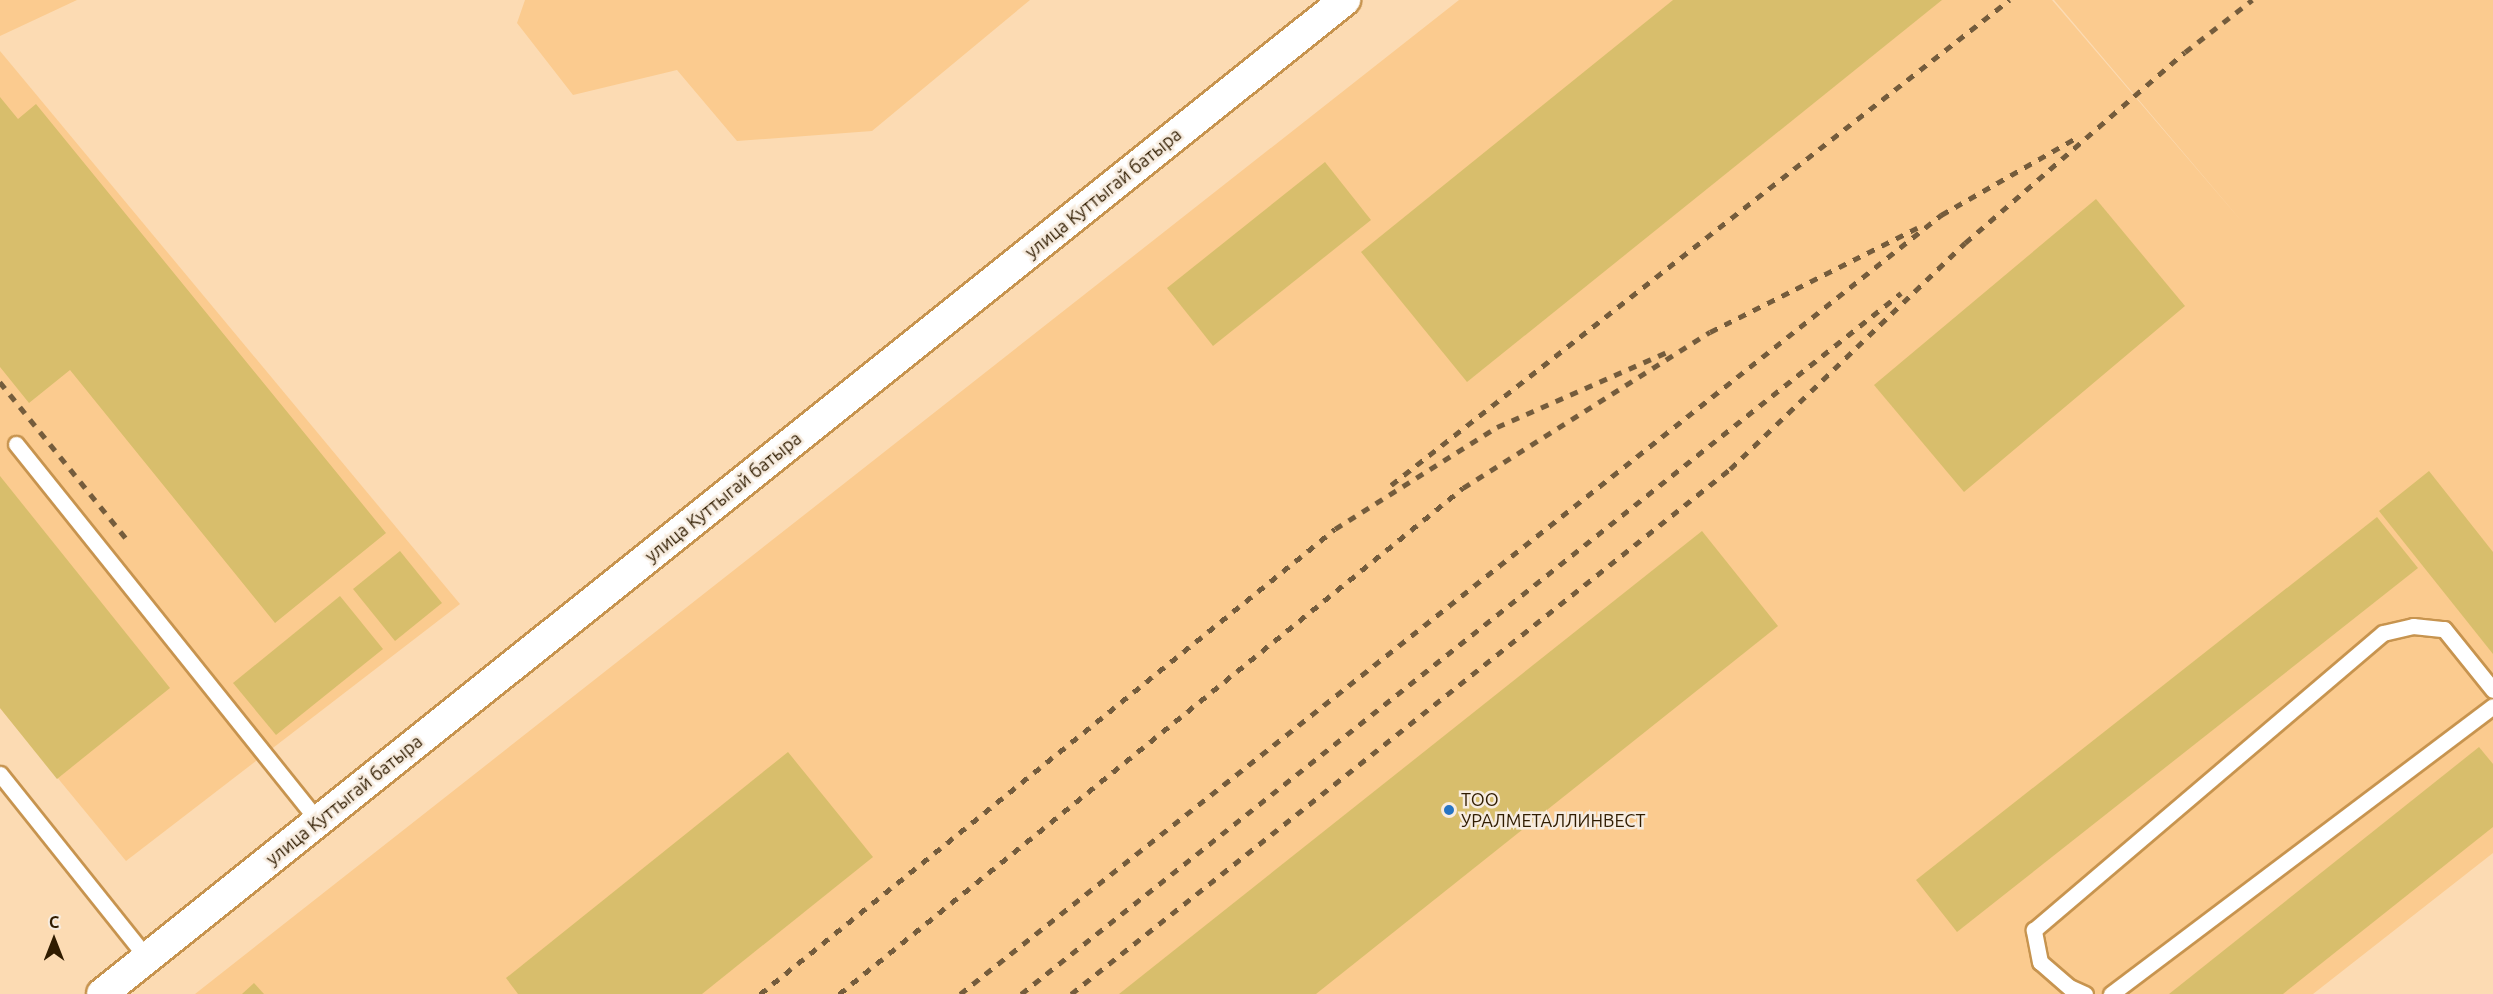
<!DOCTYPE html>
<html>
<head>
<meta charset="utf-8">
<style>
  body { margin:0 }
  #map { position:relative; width:2493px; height:994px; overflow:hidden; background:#fcdbb3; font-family:Ubuntu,sans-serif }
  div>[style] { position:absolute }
  .built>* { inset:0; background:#fbcb8f }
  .building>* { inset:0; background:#d8be6c }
  .roads { filter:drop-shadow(2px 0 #c7944f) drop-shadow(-2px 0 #c7944f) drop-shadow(0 2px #c7944f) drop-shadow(0 -2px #c7944f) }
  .lane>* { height:15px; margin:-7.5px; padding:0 7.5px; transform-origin:7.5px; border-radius:7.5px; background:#fff }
  .street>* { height:30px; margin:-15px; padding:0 15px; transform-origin:15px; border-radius:15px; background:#fff }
  .rail>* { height:4.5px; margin-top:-2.25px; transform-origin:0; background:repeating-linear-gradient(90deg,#745c3c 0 8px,transparent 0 16px) }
  .dots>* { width:16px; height:16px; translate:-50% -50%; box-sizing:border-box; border:3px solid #f7ecdf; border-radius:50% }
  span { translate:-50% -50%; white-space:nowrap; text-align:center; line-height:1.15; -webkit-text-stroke:5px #f7ecdf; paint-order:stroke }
  .street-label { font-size:18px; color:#301c00 }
  .poi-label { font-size:18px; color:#301c00 }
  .left { translate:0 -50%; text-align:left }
  .north { position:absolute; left:24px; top:910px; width:60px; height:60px; -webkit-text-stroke:4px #f7ecdf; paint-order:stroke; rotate:0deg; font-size:16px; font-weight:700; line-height:24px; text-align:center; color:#301c00 }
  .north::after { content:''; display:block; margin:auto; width:21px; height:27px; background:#301c00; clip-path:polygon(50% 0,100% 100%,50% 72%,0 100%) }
</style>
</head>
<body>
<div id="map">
  <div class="built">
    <i style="clip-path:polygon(0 0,77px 0,0 36px)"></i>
    <i style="clip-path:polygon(525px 0,1030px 0,872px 131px,737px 141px,677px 70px,573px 95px,517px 23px)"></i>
    <i style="clip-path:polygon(1459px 0,2052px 0,2244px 224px,2054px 0,2493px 0,2493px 853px,2313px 994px,195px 994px)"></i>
    <i style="clip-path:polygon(0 51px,460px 604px,126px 861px,0 708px)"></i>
  </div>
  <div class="building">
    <i style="clip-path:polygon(1673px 0,1942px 0,1467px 382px,1361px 252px)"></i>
    <i style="clip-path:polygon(0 97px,18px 119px,36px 104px,386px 533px,275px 623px,70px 370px,29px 403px,0 367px)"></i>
    <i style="clip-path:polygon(1325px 162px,1371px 220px,1213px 346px,1167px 288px)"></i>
    <i style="clip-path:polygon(2096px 199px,2185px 306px,1964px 492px,1874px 385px)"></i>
    <i style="clip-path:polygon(2429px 471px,2493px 552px,2493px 654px,2379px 511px)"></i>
    <i style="clip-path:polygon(0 476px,170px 688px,57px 779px,0 708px)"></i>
    <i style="clip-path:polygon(2377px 517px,2418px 568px,1957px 932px,1916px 880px)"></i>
    <i style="clip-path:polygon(1702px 531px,1778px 626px,1316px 994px,1119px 994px)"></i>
    <i style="clip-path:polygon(400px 551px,442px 603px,395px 641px,353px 589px)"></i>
    <i style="clip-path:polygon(340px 596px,383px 649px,276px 735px,233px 683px)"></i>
    <i style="clip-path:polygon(2479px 747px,2493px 764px,2493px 827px,2283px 994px,2169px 994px)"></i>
    <i style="clip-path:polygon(788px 752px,873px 857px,702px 994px,518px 994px,506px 978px)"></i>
    <i style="clip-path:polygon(254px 983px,264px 994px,242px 994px)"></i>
  </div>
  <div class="roads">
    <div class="lane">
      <i style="left:16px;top:444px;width:483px;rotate:51.3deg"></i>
      <i style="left:0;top:774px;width:236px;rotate:51.4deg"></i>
      <i style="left:2085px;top:994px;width:17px;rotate:-156deg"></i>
      <i style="left:2069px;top:987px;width:38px;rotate:-139deg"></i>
      <i style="left:2040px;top:962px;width:33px;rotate:-101deg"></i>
      <i style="left:2034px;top:930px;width:458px;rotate:-40.4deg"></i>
      <i style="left:2383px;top:633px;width:31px;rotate:-13deg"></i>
      <i style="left:2413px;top:626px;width:31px;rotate:6deg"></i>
      <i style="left:2444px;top:629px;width:78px;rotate:51.2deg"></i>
      <i style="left:2111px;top:994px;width:478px;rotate:-37deg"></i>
    </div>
    <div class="street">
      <i style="left:102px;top:994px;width:1592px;rotate:-38.65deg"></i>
    </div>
  </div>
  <div class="rail">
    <i style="left:0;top:382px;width:201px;rotate:51.1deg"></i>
    <i style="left:1391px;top:485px;width:786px;rotate:-38.12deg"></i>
    <i style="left:760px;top:994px;width:739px;rotate:-38.96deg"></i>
    <i style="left:1335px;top:529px;width:191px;rotate:-32.2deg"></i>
    <i style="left:1497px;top:427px;width:188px;rotate:-23.8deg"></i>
    <i style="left:839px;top:994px;width:803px;rotate:-39.04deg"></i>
    <i style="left:1463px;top:488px;width:292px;rotate:-32.3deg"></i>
    <i style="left:1710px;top:332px;width:232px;rotate:-26.7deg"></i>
    <i style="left:960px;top:994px;width:1253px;rotate:-38.45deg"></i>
    <i style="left:1941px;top:215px;width:158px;rotate:-29.7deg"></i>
    <i style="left:1021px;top:994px;width:1125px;rotate:-38.54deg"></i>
    <i style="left:1071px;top:994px;width:843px;rotate:-38.54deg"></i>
    <i style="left:1730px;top:469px;width:326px;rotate:-43.9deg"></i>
    <i style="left:1965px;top:243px;width:291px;rotate:-41deg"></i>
    <i style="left:2185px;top:52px;width:85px;rotate:-37.8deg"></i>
  </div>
  <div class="dots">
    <i style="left:1449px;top:810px;background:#2674c3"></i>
  </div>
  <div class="street-label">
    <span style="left:1103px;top:193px;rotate:-39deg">улица Куттыгай батыра</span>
    <span style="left:723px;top:497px;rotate:-39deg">улица Куттыгай батыра</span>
    <span style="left:344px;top:800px;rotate:-39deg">улица Куттыгай батыра</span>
  </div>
  <div class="poi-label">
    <span class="left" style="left:1461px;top:810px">ТОО<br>УРАЛМЕТАЛЛИНВЕСТ</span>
  </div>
  <div class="north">С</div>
</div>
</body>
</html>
